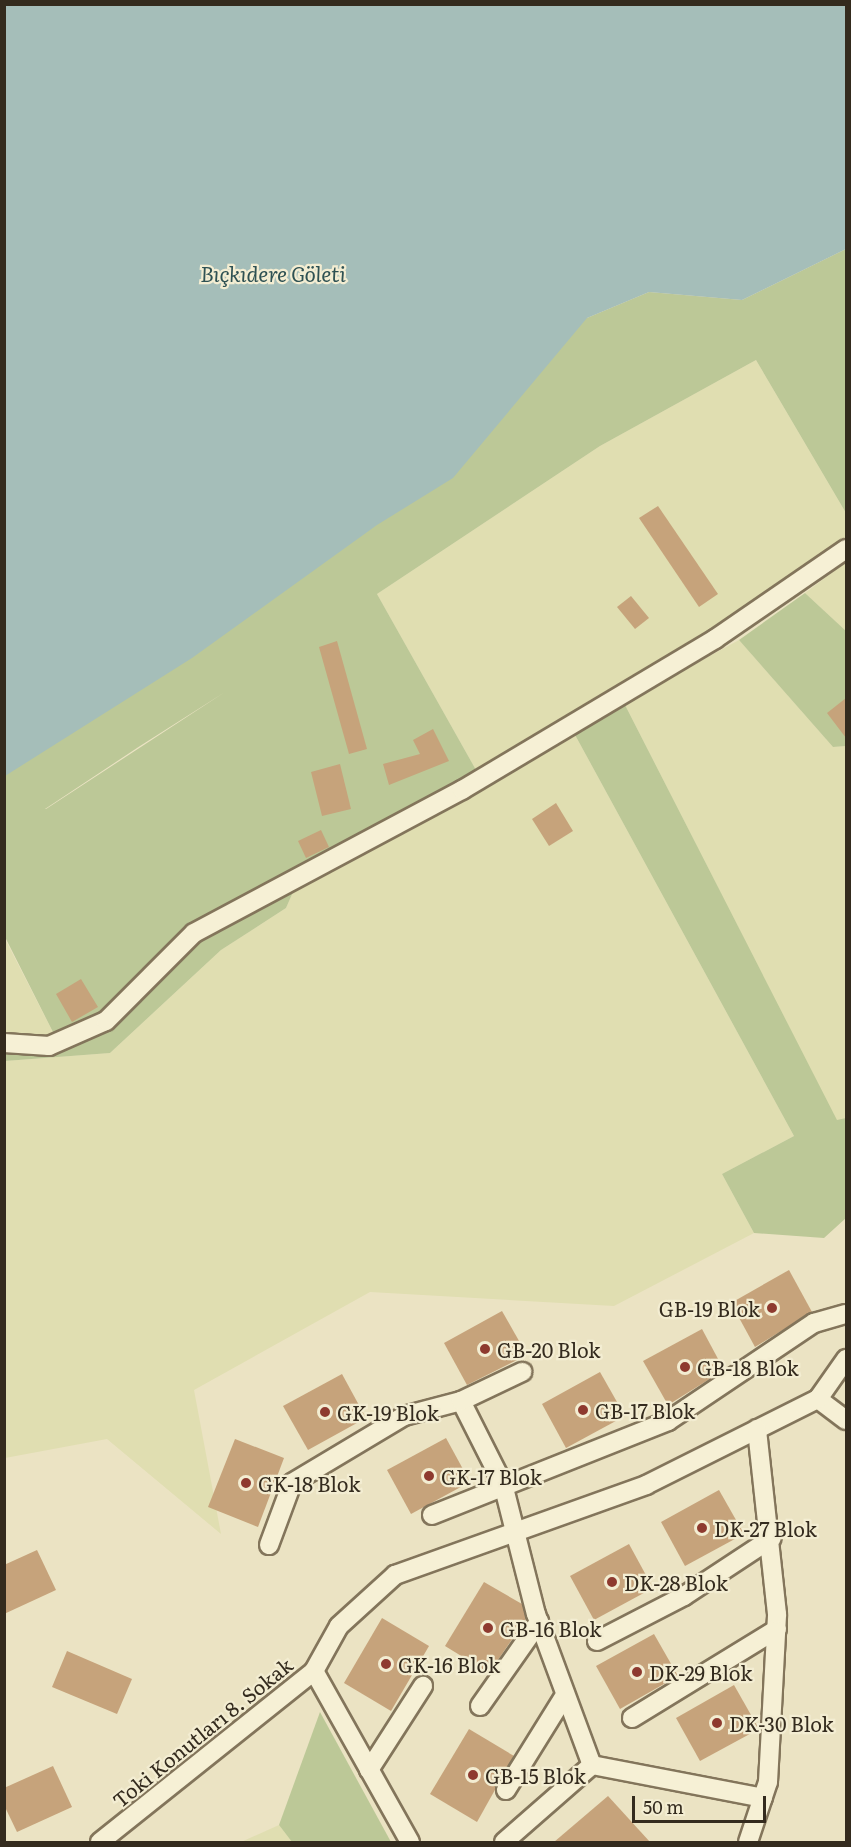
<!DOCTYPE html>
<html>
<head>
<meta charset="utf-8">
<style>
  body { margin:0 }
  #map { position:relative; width:851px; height:1847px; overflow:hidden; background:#ebe3c3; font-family:Literata,serif }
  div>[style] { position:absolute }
  .farmland>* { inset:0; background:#e0deb1 }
  .green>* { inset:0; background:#bcc897 }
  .water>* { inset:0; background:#a5beb9 }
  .building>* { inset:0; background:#c6a37b }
  .roads { filter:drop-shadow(2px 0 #83755b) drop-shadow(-2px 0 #83755b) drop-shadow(0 2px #83755b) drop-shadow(0 -2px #83755b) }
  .minor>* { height:18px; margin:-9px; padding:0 9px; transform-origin:9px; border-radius:9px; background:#f6f0d5 }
  .dots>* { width:16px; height:16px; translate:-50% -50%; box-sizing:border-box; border:3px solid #f3edd2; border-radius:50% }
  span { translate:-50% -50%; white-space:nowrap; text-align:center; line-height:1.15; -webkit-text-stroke:4.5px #f3edd2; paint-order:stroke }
  .poi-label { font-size:20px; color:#342b1e }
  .right { translate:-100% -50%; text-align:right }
  .left { translate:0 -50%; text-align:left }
  .street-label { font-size:20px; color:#342b1e }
  .water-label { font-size:21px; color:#2e5153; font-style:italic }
  .frame { position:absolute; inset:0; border:6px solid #342b1e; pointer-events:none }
  .scale { position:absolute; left:632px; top:1796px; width:134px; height:27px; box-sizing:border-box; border:3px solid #342b1e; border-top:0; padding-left:8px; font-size:18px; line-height:21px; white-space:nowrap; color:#342b1e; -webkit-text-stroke:4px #f3edd2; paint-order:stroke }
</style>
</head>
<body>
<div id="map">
  <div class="farmland">
    <i style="clip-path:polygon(756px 360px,846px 513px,846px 538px,719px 624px,476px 770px,377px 594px,600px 446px)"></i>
    <i style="clip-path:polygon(846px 562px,846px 631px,805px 593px)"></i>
    <i style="clip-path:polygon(739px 640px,833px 747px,846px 746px,846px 1118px,837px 1121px,624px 703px)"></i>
    <i style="clip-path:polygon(574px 733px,794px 1136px,722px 1174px,754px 1233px,614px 1306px,370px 1292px,194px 1390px,221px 1534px,107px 1439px,5px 1458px,5px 1061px,110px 1053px,221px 950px,286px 908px,293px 892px)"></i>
    <i style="clip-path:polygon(4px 937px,55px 1036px,5px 1037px)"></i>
    <i style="clip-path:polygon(279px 1825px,292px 1842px,241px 1842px)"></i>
  </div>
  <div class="green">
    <i style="clip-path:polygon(evenodd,5px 5px,587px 318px,649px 292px,742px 300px,846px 249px,846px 513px,756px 360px,600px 446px,377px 594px,476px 770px,308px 868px,200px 922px,90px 1020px,55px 1036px,5px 937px,5px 5px,225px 692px,46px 809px,45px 809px,140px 746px,225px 692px)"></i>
    <i style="clip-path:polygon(805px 593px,846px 631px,846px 746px,833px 747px,739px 640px)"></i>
    <i style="clip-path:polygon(624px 703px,837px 1120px,846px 1118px,846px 1218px,824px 1238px,754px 1233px,722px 1174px,794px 1136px,574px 733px)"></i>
    <i style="clip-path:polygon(293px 892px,286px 908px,221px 950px,110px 1053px,5px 1061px,4px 1053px,57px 1050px,103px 1032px,198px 940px)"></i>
    <i style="clip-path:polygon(320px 1712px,391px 1842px,292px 1842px,279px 1825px)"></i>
  </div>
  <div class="water">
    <i style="clip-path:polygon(5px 4px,846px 5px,846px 249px,742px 300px,649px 292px,587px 318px,453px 478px,377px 525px,192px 658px,5px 776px)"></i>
  </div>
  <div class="building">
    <i style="clip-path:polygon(658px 506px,718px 594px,699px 607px,639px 518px)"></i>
    <i style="clip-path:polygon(631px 596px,649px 618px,635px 629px,617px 607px)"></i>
    <i style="clip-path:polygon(337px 641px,367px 749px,349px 754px,319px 647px)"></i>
    <i style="clip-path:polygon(846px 698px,846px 738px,827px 713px)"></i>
    <i style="clip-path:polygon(433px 729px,449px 761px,389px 785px,383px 764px,420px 754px,413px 740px)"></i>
    <i style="clip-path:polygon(340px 764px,351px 809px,322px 816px,311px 772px)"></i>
    <i style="clip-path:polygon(556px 803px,573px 831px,549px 846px,532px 819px)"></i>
    <i style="clip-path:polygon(321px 830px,329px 847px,306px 858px,298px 841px)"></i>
    <i style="clip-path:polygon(81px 979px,98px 1007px,72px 1022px,56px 994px)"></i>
    <i style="clip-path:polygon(789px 1270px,812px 1312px,755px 1347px,731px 1303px)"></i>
    <i style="clip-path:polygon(502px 1311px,527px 1355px,467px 1385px,444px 1343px)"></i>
    <i style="clip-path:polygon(702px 1329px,724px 1370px,668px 1405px,643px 1361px)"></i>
    <i style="clip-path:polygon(600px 1372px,625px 1416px,566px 1448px,542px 1404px)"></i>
    <i style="clip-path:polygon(342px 1374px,366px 1418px,308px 1450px,283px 1406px)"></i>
    <i style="clip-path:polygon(446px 1438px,470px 1482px,411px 1514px,387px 1470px)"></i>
    <i style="clip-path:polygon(235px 1439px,284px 1458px,258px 1527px,208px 1507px)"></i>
    <i style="clip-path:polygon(719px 1490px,744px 1534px,685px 1566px,661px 1522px)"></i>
    <i style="clip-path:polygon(629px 1544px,653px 1588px,594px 1620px,570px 1576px)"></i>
    <i style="clip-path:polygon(37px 1550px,56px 1590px,4px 1614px,4px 1565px)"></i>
    <i style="clip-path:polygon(484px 1582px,522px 1604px,526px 1619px,489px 1673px,445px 1646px)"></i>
    <i style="clip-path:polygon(382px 1618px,429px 1646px,391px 1711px,344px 1683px)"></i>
    <i style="clip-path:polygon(654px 1634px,678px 1676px,620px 1709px,596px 1666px)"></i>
    <i style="clip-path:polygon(67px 1651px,132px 1679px,117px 1714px,52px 1687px)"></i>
    <i style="clip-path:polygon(734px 1685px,759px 1729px,700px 1761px,676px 1718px)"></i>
    <i style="clip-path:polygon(469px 1729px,514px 1756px,477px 1822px,430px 1794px)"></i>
    <i style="clip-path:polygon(53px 1766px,72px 1807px,17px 1832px,4px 1805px,4px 1788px)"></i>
    <i style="clip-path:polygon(608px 1796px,650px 1842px,554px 1842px)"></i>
  </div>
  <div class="roads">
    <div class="minor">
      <i style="left:4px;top:1043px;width:45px;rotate:3.8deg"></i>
      <i style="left:49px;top:1046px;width:62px;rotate:-23.7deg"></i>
      <i style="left:106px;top:1021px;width:124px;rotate:-45deg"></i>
      <i style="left:194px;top:933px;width:304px;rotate:-28.1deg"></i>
      <i style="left:462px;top:790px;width:295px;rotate:-30.8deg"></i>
      <i style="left:715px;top:639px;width:159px;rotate:-34.5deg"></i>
      <i style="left:818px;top:1399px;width:35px;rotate:37deg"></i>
      <i style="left:461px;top:1401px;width:93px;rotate:63.2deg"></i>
      <i style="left:503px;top:1484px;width:134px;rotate:75.8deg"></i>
      <i style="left:536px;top:1614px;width:161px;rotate:69.7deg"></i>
      <i style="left:432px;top:1515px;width:254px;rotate:-21.7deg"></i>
      <i style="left:668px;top:1421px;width:176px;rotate:-33.9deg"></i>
      <i style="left:814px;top:1323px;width:33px;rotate:-16deg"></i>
      <i style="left:269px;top:1545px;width:66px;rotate:-69.6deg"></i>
      <i style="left:292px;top:1483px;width:131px;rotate:-30.9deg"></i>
      <i style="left:404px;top:1416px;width:59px;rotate:-14.7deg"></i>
      <i style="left:461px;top:1401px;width:68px;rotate:-25.4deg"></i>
      <i style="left:597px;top:1641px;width:98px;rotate:-27.3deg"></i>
      <i style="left:684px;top:1596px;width:105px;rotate:-33.4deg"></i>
      <i style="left:314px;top:1671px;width:196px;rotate:60.7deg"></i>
      <i style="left:480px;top:1706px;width:103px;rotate:-54.9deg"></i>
      <i style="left:632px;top:1718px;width:170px;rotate:-31.5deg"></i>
      <i style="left:369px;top:1770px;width:100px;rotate:-57.3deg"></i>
      <i style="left:506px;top:1790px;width:110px;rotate:-58.1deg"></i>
      <i style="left:100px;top:1842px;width:274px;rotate:-38.6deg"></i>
      <i style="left:314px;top:1671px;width:51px;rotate:-60.9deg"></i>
      <i style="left:339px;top:1626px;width:76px;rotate:-42.3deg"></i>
      <i style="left:395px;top:1575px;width:267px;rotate:-19.7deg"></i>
      <i style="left:646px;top:1485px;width:192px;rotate:-26.6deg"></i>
      <i style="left:818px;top:1399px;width:49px;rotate:-55deg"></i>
      <i style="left:504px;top:1842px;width:117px;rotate:-41.2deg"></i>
      <i style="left:592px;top:1765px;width:174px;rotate:10.9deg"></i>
      <i style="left:748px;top:1842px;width:63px;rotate:-71.6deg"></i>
      <i style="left:768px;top:1782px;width:168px;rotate:-86.9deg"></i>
      <i style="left:777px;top:1614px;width:186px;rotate:-96.2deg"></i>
    </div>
  </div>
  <div class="dots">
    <i style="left:772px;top:1308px;background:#8e3a2f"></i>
    <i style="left:485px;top:1349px;background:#8e3a2f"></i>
    <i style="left:685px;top:1367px;background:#8e3a2f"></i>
    <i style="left:583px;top:1410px;background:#8e3a2f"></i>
    <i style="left:325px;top:1412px;background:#8e3a2f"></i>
    <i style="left:429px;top:1476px;background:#8e3a2f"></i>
    <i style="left:246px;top:1483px;background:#8e3a2f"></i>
    <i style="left:702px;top:1528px;background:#8e3a2f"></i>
    <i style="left:612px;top:1582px;background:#8e3a2f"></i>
    <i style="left:488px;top:1628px;background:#8e3a2f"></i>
    <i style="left:386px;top:1664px;background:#8e3a2f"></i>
    <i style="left:637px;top:1672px;background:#8e3a2f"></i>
    <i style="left:717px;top:1723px;background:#8e3a2f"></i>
    <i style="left:473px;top:1775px;background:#8e3a2f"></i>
  </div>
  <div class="poi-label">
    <span class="right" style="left:760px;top:1308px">GB-19 Blok</span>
    <span class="left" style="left:497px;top:1349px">GB-20 Blok</span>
    <span class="left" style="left:697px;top:1367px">GB-18 Blok</span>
    <span class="left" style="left:595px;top:1410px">GB-17 Blok</span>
    <span class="left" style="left:337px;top:1412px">GK-19 Blok</span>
    <span class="left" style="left:441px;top:1476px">GK-17 Blok</span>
    <span class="left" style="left:258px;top:1483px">GK-18 Blok</span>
    <span class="left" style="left:714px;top:1528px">DK-27 Blok</span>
    <span class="left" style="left:624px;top:1582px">DK-28 Blok</span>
    <span class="left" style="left:500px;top:1628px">GB-16 Blok</span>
    <span class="left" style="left:398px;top:1664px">GK-16 Blok</span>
    <span class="left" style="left:649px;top:1672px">DK-29 Blok</span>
    <span class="left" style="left:729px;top:1723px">DK-30 Blok</span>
    <span class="left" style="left:485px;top:1775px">GB-15 Blok</span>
  </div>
  <div class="street-label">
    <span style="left:202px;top:1732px;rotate:-39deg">Toki Konutları 8. Sokak</span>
  </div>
  <div class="water-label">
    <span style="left:273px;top:273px">Bıçkıdere Göleti</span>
  </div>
  <div class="frame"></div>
  <div class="scale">50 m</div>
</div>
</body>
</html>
